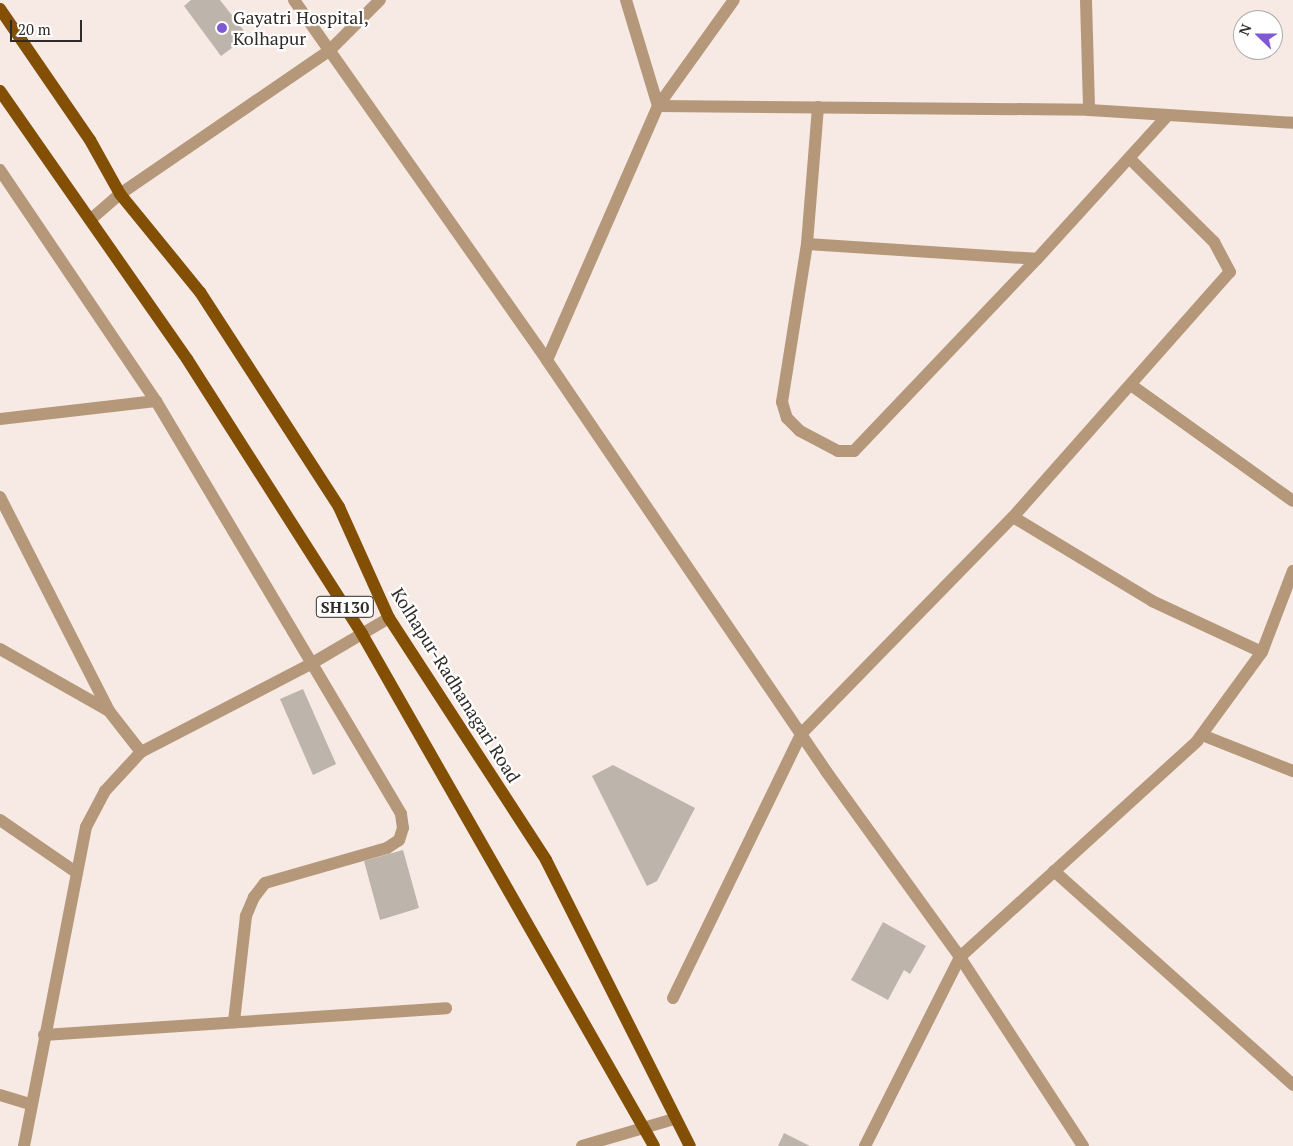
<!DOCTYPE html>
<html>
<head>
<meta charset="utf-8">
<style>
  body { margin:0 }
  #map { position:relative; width:1293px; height:1146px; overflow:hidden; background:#f7eae4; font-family:"PT Serif",serif }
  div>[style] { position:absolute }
  .building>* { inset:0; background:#bdb4ab }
  .minor>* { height:12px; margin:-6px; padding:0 6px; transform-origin:6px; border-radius:6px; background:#b5987a }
  .tertiary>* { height:12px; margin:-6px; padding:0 6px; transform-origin:6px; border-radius:6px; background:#b5987a }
  .primary>* { height:12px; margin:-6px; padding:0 6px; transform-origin:6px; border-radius:6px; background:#824f05 }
  .dots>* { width:14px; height:14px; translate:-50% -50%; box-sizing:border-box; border:2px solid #fff; border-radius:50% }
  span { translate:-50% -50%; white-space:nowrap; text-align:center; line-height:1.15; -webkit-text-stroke:4.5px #fff; paint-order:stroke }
  .shield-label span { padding:1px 4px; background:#fff; border:1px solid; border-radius:4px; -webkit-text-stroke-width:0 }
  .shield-label { font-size:16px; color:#302b29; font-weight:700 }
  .poi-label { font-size:18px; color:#302b29 }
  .left { translate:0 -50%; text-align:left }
  .street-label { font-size:18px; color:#302b29 }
  .north { position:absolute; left:1233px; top:10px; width:50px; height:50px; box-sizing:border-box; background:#fff; border:1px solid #acaaa9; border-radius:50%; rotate:292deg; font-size:14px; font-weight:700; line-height:20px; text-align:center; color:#302b29 }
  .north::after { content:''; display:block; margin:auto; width:18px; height:22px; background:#7f59d3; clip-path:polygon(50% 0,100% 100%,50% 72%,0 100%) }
  .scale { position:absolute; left:10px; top:20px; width:72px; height:22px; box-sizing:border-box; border:2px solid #302b29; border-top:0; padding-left:6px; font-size:15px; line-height:18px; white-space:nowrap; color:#302b29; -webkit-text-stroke:4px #fff; paint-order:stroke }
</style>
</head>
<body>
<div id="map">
  <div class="building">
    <i style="clip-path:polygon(191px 0,220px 0,248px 36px,221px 56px,184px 6px)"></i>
    <i style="clip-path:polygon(303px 689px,336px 764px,313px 775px,280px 699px)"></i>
    <i style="clip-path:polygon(613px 765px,695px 808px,657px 881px,647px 886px,592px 776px)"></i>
    <i style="clip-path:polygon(403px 850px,419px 908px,380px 920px,364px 861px)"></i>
    <i style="clip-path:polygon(883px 922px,926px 946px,910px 974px,904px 970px,888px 1000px,851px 980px)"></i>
    <i style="clip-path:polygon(784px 1133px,810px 1146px,778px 1146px)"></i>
  </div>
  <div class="minor">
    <i style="left:294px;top:0;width:440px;rotate:54.9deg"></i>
    <i style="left:626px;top:0;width:111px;rotate:73.2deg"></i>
    <i style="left:1086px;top:0;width:110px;rotate:88.4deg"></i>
    <i style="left:658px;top:106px;width:130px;rotate:-54.4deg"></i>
    <i style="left:818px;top:107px;width:137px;rotate:94.6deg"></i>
    <i style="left:807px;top:244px;width:160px;rotate:99deg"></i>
    <i style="left:782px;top:402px;width:17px;rotate:73deg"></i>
    <i style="left:787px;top:418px;width:18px;rotate:45deg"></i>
    <i style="left:800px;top:431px;width:43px;rotate:27.8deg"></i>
    <i style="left:838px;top:451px;width:16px"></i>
    <i style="left:854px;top:451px;width:265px;rotate:-46.4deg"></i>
    <i style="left:0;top:170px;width:279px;rotate:56deg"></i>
    <i style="left:156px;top:401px;width:480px;rotate:59.3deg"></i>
    <i style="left:401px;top:814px;width:14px;rotate:82deg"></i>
    <i style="left:403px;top:828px;width:13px;rotate:108deg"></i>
    <i style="left:399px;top:840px;width:14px;rotate:146deg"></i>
    <i style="left:387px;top:848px;width:127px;rotate:164deg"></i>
    <i style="left:265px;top:883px;width:18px;rotate:128deg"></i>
    <i style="left:254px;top:897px;width:21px;rotate:113deg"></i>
    <i style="left:246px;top:916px;width:107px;rotate:96.5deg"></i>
    <i style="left:90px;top:220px;width:40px;rotate:-41deg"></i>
    <i style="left:120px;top:194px;width:253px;rotate:-34.4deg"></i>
    <i style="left:329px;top:51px;width:72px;rotate:-45deg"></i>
    <i style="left:807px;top:244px;width:230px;rotate:3.7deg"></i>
    <i style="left:1037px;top:259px;width:192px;rotate:-47.7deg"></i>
    <i style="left:1131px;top:385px;width:199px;rotate:35.6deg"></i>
    <i style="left:0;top:419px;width:157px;rotate:-6.6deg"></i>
    <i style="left:0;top:497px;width:240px;rotate:63deg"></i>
    <i style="left:1013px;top:517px;width:162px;rotate:31.1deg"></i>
    <i style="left:1152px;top:601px;width:121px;rotate:24.9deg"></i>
    <i style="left:0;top:649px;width:125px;rotate:29.6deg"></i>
    <i style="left:109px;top:711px;width:52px;rotate:52deg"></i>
    <i style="left:1202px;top:735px;width:98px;rotate:21.6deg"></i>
    <i style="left:0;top:820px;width:93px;rotate:34.5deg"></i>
    <i style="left:1054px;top:871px;width:321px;rotate:41.8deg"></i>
    <i style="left:673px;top:998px;width:293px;rotate:-64.1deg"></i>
    <i style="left:801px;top:734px;width:303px;rotate:-45.7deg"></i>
    <i style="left:1013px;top:517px;width:327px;rotate:-48.5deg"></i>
    <i style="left:1230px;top:272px;width:34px;rotate:-118deg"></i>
    <i style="left:1214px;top:242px;width:118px;rotate:-135.3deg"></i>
    <i style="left:44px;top:1035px;width:403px;rotate:-3.8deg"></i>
    <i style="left:0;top:1095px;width:31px;rotate:17deg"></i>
    <i style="left:24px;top:1146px;width:325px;rotate:-79deg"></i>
    <i style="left:86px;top:827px;width:41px;rotate:-62.2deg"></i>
    <i style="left:105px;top:791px;width:53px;rotate:-47.3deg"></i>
    <i style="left:141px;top:752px;width:189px;rotate:-27.4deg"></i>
    <i style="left:309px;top:665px;width:93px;rotate:-30.4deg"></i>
    <i style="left:582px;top:1146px;width:96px;rotate:-16.4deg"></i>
    <i style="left:865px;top:1146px;width:212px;rotate:-63.3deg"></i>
    <i style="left:960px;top:957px;width:321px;rotate:-42.3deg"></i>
    <i style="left:1197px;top:741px;width:110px;rotate:-53.9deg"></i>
    <i style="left:1262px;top:652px;width:87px;rotate:-69.1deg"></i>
  </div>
  <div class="tertiary">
    <i style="left:1083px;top:1146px;width:225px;rotate:-123.1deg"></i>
    <i style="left:960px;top:957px;width:229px;rotate:-125.8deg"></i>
    <i style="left:826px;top:771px;width:497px;rotate:-124.2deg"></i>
    <i style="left:547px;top:360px;width:277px;rotate:-66.4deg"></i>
    <i style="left:658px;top:106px;width:431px;rotate:0.5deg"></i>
    <i style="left:1089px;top:110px;width:204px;rotate:3.6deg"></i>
  </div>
  <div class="primary">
    <i style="left:0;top:9px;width:159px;rotate:55.5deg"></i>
    <i style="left:90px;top:140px;width:62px;rotate:60.9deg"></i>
    <i style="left:120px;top:194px;width:127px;rotate:50.8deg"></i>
    <i style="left:200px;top:292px;width:256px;rotate:57.1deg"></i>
    <i style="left:339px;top:507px;width:122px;rotate:65.8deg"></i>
    <i style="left:389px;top:618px;width:288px;rotate:57deg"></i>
    <i style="left:546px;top:860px;width:320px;rotate:63.3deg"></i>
    <i style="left:0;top:91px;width:327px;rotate:55.1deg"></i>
    <i style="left:187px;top:359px;width:326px;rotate:57.5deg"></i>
    <i style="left:362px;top:634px;width:589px;rotate:60.3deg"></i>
  </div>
  <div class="dots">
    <i style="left:222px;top:28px;background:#7f59d3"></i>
  </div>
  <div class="shield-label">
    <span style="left:345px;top:607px">SH130</span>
  </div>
  <div class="poi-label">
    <span class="left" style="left:233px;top:28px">Gayatri Hospital,<br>Kolhapur</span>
  </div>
  <div class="street-label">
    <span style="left:456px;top:685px;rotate:58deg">Kolhapur-Radhanagari Road</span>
  </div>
  <div class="north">N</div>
  <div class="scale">20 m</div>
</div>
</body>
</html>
